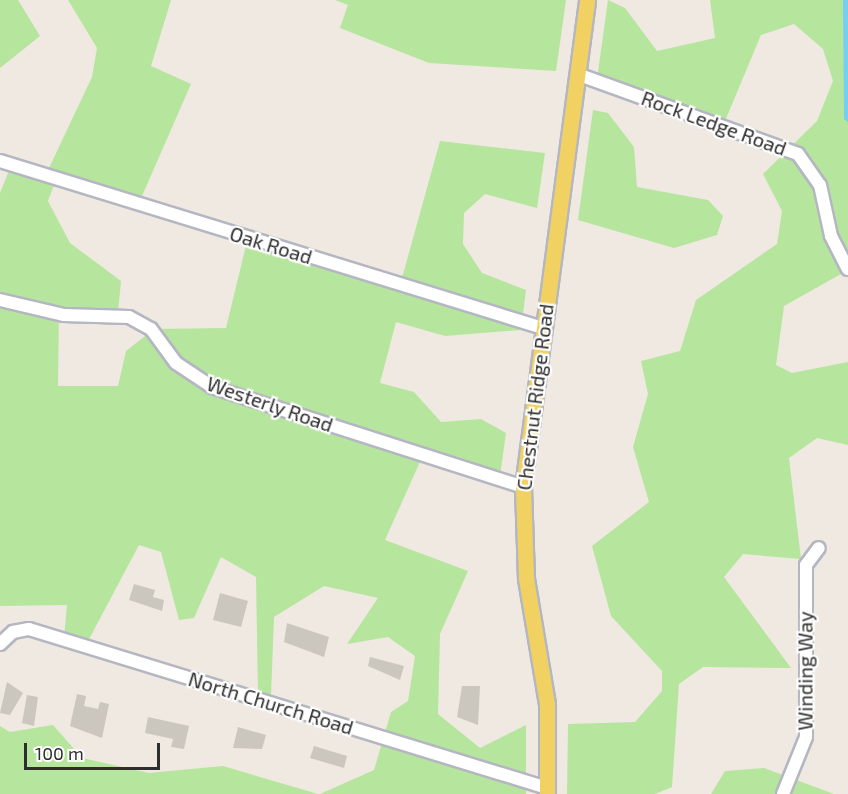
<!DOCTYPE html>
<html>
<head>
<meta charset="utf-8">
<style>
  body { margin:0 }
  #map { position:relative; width:848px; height:794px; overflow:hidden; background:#efe9e1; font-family:"Exo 2",sans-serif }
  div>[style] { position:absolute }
  .green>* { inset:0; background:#b6e59e }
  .water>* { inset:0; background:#75cff0 }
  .building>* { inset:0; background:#cbc7bf }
  .roads { filter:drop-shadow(2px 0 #b4b7c1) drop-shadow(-2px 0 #b4b7c1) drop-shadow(0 2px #b4b7c1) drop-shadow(0 -2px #b4b7c1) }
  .minor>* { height:12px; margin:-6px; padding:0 6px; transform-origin:6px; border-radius:6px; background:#fff }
  .major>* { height:15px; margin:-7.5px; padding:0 7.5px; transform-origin:7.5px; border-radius:7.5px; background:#f2d163 }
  span { translate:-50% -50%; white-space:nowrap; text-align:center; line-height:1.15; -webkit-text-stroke:4.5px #fff; paint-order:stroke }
  .street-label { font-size:20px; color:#2e2e2e }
  .scale { position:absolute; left:24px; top:743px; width:136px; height:27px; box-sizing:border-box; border:3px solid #2e2e2e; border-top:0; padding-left:8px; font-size:18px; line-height:21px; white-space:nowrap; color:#2e2e2e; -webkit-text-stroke:4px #fff; paint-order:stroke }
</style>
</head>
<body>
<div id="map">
  <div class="green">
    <i style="clip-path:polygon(0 0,18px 0,40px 36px,0 68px)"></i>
    <i style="clip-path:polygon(68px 0,171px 0,151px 66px,191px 84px,142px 196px,59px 171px,48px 201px,70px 243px,121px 281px,118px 312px,59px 308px,58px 386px,118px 386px,126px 351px,154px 329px,226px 328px,250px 229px,402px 278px,440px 141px,545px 153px,537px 208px,485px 194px,464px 213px,463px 244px,482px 273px,526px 290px,521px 330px,445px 336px,396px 322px,380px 383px,414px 392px,441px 422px,481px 419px,506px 433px,500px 476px,423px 455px,385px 540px,468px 571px,440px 634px,438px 714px,480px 748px,526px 725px,526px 794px,320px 794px,374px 770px,391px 712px,408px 701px,415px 656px,388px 637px,347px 644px,378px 598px,324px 586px,274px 617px,271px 696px,258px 694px,256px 577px,221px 557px,194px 618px,179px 620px,161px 552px,139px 545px,87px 643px,64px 637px,67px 605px,0 606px,0 193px,14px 158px,49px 168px,92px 77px,97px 48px)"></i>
    <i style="clip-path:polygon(335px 0,566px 0,556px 71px,429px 63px,340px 28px,348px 5px)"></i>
    <i style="clip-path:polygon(608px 0,625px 8px,657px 51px,715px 38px,710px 0,848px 0,848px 270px,784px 306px,776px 365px,792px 373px,848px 362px,848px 445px,817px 438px,789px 458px,801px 559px,743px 554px,724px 577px,791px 668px,703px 667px,679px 684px,672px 787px,655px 794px,567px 794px,568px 724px,635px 722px,662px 691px,662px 671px,611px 616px,592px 546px,649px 502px,633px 447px,648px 394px,641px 361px,680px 351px,696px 300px,777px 244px,782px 211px,763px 174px,817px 121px,833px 81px,823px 49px,794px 24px,761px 35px,725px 121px,597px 79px)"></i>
    <i style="clip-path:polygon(593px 110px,608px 113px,634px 147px,637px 187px,708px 200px,723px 216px,717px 235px,674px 248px,578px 220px)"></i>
    <i style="clip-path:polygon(53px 725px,82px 758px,149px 773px,223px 766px,318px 794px,0 794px,0 726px,10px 732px)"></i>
    <i style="clip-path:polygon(764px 768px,834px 794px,711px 794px,725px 771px)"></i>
  </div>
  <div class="water">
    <i style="clip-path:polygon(843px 0,848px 0,848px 122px,844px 119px)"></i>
  </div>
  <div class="building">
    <i style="clip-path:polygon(134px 584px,155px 590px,153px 597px,164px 600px,162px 611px,129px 600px)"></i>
    <i style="clip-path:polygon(220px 593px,248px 601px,241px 627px,213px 620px)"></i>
    <i style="clip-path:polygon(287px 623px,329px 637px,324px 657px,284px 642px)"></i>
    <i style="clip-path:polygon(370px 657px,404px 666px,400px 680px,368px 666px)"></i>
    <i style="clip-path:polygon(7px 682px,23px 693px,10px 715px,0 713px)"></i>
    <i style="clip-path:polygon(462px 686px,480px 686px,478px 725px,457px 717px)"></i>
    <i style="clip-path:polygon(77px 694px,86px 696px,84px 706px,98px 709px,100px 702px,109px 704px,102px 738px,70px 726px)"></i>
    <i style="clip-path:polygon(27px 695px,38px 697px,34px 726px,22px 723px)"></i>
    <i style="clip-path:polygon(148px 717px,189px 726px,184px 749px,171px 747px,173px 739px,145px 733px)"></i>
    <i style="clip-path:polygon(238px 727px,266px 735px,262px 749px,233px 748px)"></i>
    <i style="clip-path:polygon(314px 746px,347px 756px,344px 768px,310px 758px)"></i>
  </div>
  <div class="roads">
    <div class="minor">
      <i style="left:577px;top:74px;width:235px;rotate:19.9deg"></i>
      <i style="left:798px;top:154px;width:38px;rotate:55deg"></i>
      <i style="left:820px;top:185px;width:52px;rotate:77.8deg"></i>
      <i style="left:831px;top:236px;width:37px;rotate:63deg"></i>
      <i style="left:0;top:161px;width:568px;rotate:17.1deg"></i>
      <i style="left:0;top:300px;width:66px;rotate:13.2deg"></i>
      <i style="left:64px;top:315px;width:65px;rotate:1.8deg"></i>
      <i style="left:129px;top:317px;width:25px;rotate:29deg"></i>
      <i style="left:151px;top:329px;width:42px;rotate:53.7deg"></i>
      <i style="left:176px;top:363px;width:43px;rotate:33.7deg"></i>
      <i style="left:212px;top:387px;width:327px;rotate:17.8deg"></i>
      <i style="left:0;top:644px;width:18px;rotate:-43deg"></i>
      <i style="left:13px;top:632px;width:16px;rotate:-11deg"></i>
      <i style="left:29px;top:629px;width:542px;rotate:17.06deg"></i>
      <i style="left:783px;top:794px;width:61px;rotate:-68deg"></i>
      <i style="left:806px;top:737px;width:172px;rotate:-90deg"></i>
      <i style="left:806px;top:565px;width:21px;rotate:-53deg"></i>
    </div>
    <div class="major">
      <i style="left:547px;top:794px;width:90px;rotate:-90deg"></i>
      <i style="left:547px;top:704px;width:128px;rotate:-99.5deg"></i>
      <i style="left:526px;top:578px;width:91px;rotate:-91.9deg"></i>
      <i style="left:523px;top:487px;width:491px;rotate:-82.5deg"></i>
    </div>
  </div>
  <div class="street-label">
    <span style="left:714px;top:123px;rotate:20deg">Rock Ledge Road</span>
    <span style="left:271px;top:245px;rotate:17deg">Oak Road</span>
    <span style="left:535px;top:397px;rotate:-83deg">Chestnut Ridge Road</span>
    <span style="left:270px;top:404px;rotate:19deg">Westerly Road</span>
    <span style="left:805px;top:671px;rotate:-90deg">Winding Way</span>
    <span style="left:271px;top:703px;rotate:17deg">North Church Road</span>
  </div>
  <div class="scale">100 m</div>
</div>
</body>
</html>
